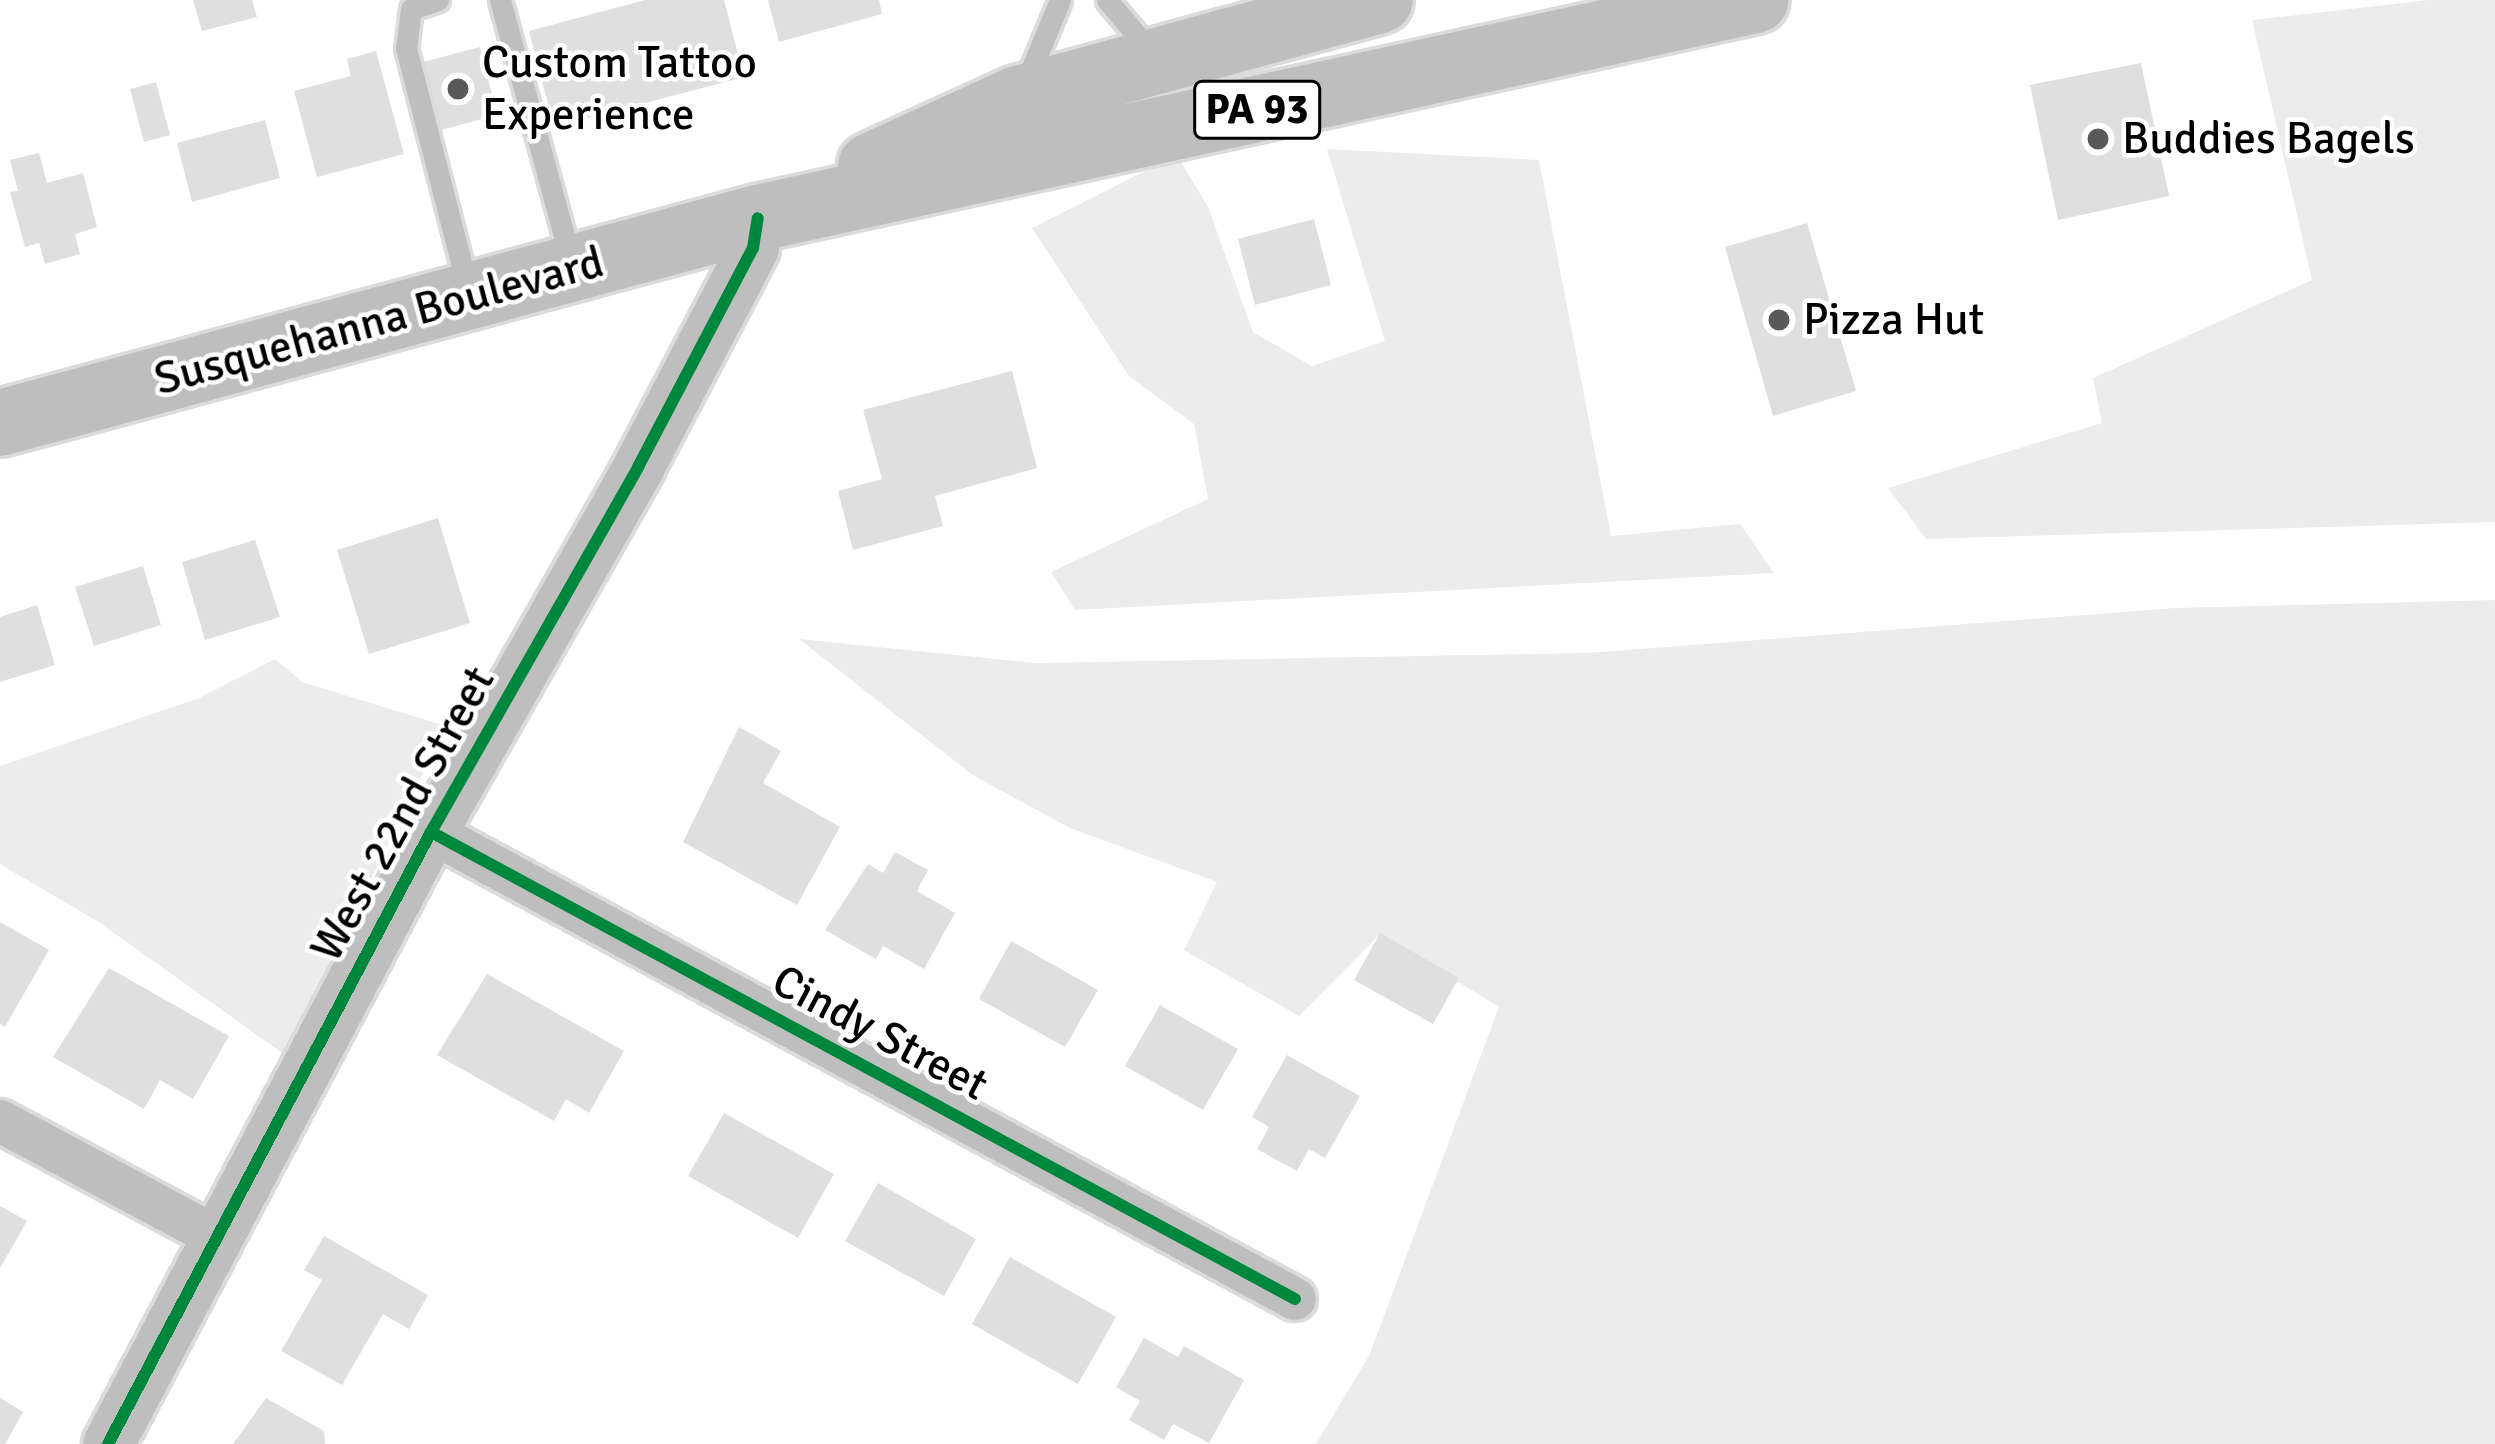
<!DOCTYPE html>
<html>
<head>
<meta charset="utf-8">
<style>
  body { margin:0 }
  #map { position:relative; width:2495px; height:1444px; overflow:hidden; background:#fff; font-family:Signika,sans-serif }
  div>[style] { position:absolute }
  .green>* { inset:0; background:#ececec }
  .building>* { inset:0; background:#dfdfdf }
  .roads { filter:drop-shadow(3px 0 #dbdbdb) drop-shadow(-3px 0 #dbdbdb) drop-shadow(0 3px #dbdbdb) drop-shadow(0 -3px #dbdbdb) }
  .service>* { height:21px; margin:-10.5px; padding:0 10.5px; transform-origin:10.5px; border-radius:10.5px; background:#bebebe }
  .minor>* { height:42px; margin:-21px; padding:0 21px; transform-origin:21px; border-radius:21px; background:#bebebe }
  .tertiary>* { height:51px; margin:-25.5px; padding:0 25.5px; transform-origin:25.5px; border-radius:25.5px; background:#bebebe }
  .trunk>* { height:66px; margin:-33px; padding:0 33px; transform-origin:33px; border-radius:33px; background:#bebebe }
  .cycleway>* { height:12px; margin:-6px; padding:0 6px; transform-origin:6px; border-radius:6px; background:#00873e }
  .dots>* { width:33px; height:33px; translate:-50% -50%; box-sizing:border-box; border:6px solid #fff; border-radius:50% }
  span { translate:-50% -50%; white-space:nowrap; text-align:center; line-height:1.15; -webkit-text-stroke:9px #fff; paint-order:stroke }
  .shield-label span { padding:3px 9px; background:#fff; border:3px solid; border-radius:9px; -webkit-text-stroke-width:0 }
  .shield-label { font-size:42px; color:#000; font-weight:700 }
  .poi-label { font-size:45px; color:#000 }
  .left { translate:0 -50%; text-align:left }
  .street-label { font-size:45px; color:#000 }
</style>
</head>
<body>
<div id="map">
  <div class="green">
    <i style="clip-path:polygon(2429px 0,2495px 0,2495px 522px,1926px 539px,1888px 488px,2102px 423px,2093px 378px,2312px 280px,2252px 20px)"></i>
    <i style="clip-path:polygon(1327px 149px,1539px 160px,1611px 536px,1740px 524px,1774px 573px,1075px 610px,1051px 572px,1208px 499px,1194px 424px,1129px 376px,1032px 228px,1177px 155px,1208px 207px,1253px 332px,1312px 366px,1385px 341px)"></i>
    <i style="clip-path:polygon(2495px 600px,2495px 1444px,1316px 1444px,1369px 1356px,1499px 1007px,1380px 934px,1299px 1016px,1184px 950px,1217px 882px,1070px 828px,974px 776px,799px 639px,1036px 663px,1587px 653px,2175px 608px)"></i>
    <i style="clip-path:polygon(275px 659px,302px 682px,446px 726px,285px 1055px,97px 921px,0 864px,0 766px,199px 698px)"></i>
  </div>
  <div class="building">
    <i style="clip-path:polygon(193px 0,252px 0,257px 17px,202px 31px)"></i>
    <i style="clip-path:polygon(645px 0,724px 0,744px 77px,554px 127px,529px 31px)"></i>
    <i style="clip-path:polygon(768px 0,879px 0,882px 14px,779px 42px)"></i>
    <i style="clip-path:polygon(480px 47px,497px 115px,437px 131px,419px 63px)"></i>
    <i style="clip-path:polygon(376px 51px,404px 154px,317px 177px,294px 91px,351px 76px,347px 59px)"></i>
    <i style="clip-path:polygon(2141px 63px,2169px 196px,2058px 220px,2030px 85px)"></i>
    <i style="clip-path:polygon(156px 82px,170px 135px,144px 142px,130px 89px)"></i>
    <i style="clip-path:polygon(265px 120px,280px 178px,192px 202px,177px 143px)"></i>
    <i style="clip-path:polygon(39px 153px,47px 183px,83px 173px,97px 227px,75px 234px,80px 254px,45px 264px,39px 243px,25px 247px,10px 192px,18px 191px,10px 160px)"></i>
    <i style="clip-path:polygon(1314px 219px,1331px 285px,1255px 305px,1238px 239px)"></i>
    <i style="clip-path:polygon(1807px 223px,1856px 391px,1773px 416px,1725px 247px)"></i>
    <i style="clip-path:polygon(1012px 371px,1037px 468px,935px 496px,943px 526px,853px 550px,838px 491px,882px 479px,863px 410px)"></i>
    <i style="clip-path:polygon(438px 518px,470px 623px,369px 654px,337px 550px)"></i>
    <i style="clip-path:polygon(255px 540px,280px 617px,205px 640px,182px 562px)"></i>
    <i style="clip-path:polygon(143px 566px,161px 625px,94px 646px,75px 587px)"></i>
    <i style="clip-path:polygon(37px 605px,55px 665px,0 682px,0 617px)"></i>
    <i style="clip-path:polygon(739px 727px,781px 751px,763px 783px,840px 827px,797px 905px,683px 842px)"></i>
    <i style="clip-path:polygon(895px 852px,928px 870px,917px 891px,955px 913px,924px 969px,883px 946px,876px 959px,825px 930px,868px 864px,883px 873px)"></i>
    <i style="clip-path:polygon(0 922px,49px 950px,5px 1027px,0 1024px)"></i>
    <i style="clip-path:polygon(1380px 933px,1459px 978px,1433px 1024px,1354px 980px)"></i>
    <i style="clip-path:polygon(1011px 941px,1098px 990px,1065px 1047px,979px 999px)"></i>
    <i style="clip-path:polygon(109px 968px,229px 1036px,193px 1099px,160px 1080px,144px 1109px,53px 1057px)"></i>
    <i style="clip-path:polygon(487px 974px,624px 1051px,589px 1113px,566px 1099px,554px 1121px,437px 1055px)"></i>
    <i style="clip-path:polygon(1160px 1005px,1238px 1049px,1203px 1110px,1125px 1066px)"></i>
    <i style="clip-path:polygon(1287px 1055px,1360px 1096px,1325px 1158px,1309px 1149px,1297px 1171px,1257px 1149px,1269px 1127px,1252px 1117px)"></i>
    <i style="clip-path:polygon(724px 1113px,834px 1174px,798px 1238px,688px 1176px)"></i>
    <i style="clip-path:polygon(878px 1183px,976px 1239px,944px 1296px,845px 1241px)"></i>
    <i style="clip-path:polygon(0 1206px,27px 1221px,0 1268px)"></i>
    <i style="clip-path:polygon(324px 1236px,428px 1295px,409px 1329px,383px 1314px,342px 1385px,281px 1351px,322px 1280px,304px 1270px)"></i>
    <i style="clip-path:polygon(1010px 1257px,1116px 1317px,1078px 1384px,972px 1324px)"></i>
    <i style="clip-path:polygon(1144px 1338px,1178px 1357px,1184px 1346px,1244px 1380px,1209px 1443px,1173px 1424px,1164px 1440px,1129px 1420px,1140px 1401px,1116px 1387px)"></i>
    <i style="clip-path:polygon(0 1398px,23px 1412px,5px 1444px,0 1444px)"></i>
    <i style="clip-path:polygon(266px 1398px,324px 1431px,325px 1444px,233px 1444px)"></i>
  </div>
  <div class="roads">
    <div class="service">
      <i style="left:438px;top:0;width:28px;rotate:162deg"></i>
      <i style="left:411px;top:9px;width:39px;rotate:97deg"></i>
      <i style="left:406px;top:48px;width:250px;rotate:75.6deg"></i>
      <i style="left:500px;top:0;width:271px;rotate:74.8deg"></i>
      <i style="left:1107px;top:0;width:70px;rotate:49.7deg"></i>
      <i style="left:1026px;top:82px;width:89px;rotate:-67.5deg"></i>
    </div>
    <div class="minor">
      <i style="left:431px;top:832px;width:982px;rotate:28.39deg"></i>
      <i style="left:0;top:1121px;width:250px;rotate:28.2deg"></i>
    </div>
    <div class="tertiary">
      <i style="left:108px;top:1444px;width:692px;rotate:-62.18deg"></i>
      <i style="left:431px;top:832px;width:420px;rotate:-60.4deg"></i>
      <i style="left:638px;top:467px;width:247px;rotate:-62.3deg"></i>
      <i style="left:753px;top:248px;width:30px;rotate:-81deg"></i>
    </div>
    <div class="trunk">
      <i style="left:871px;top:166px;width:162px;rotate:-24.5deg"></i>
      <i style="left:1018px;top:99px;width:375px;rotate:-15.3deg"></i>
      <i style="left:0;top:423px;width:785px;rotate:-15.13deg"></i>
      <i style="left:758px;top:218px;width:1021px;rotate:-12.33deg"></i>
    </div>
  </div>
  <div class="cycleway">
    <i style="left:431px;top:832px;width:982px;rotate:28.39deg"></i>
    <i style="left:108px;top:1444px;width:692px;rotate:-62.18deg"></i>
    <i style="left:431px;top:832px;width:420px;rotate:-60.4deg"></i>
    <i style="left:638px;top:467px;width:247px;rotate:-62.3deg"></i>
    <i style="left:753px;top:248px;width:30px;rotate:-81deg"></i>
  </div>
  <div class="dots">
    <i style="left:458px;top:89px;background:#595959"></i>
    <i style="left:2098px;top:139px;background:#595959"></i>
    <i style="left:1779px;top:320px;background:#595959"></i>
  </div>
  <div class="shield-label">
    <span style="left:1257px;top:110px">PA 93</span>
  </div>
  <div class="poi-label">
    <span class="left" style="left:482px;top:89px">Custom Tattoo<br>Experience</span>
    <span class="left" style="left:2122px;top:139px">Buddies Bagels</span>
    <span class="left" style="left:1803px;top:320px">Pizza Hut</span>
  </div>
  <div class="street-label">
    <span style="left:379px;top:321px;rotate:-15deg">Susquehanna Boulevard</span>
    <span style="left:403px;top:814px;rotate:-61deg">West 22nd Street</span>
    <span style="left:880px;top:1033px;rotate:28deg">Cindy Street</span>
  </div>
</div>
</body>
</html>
